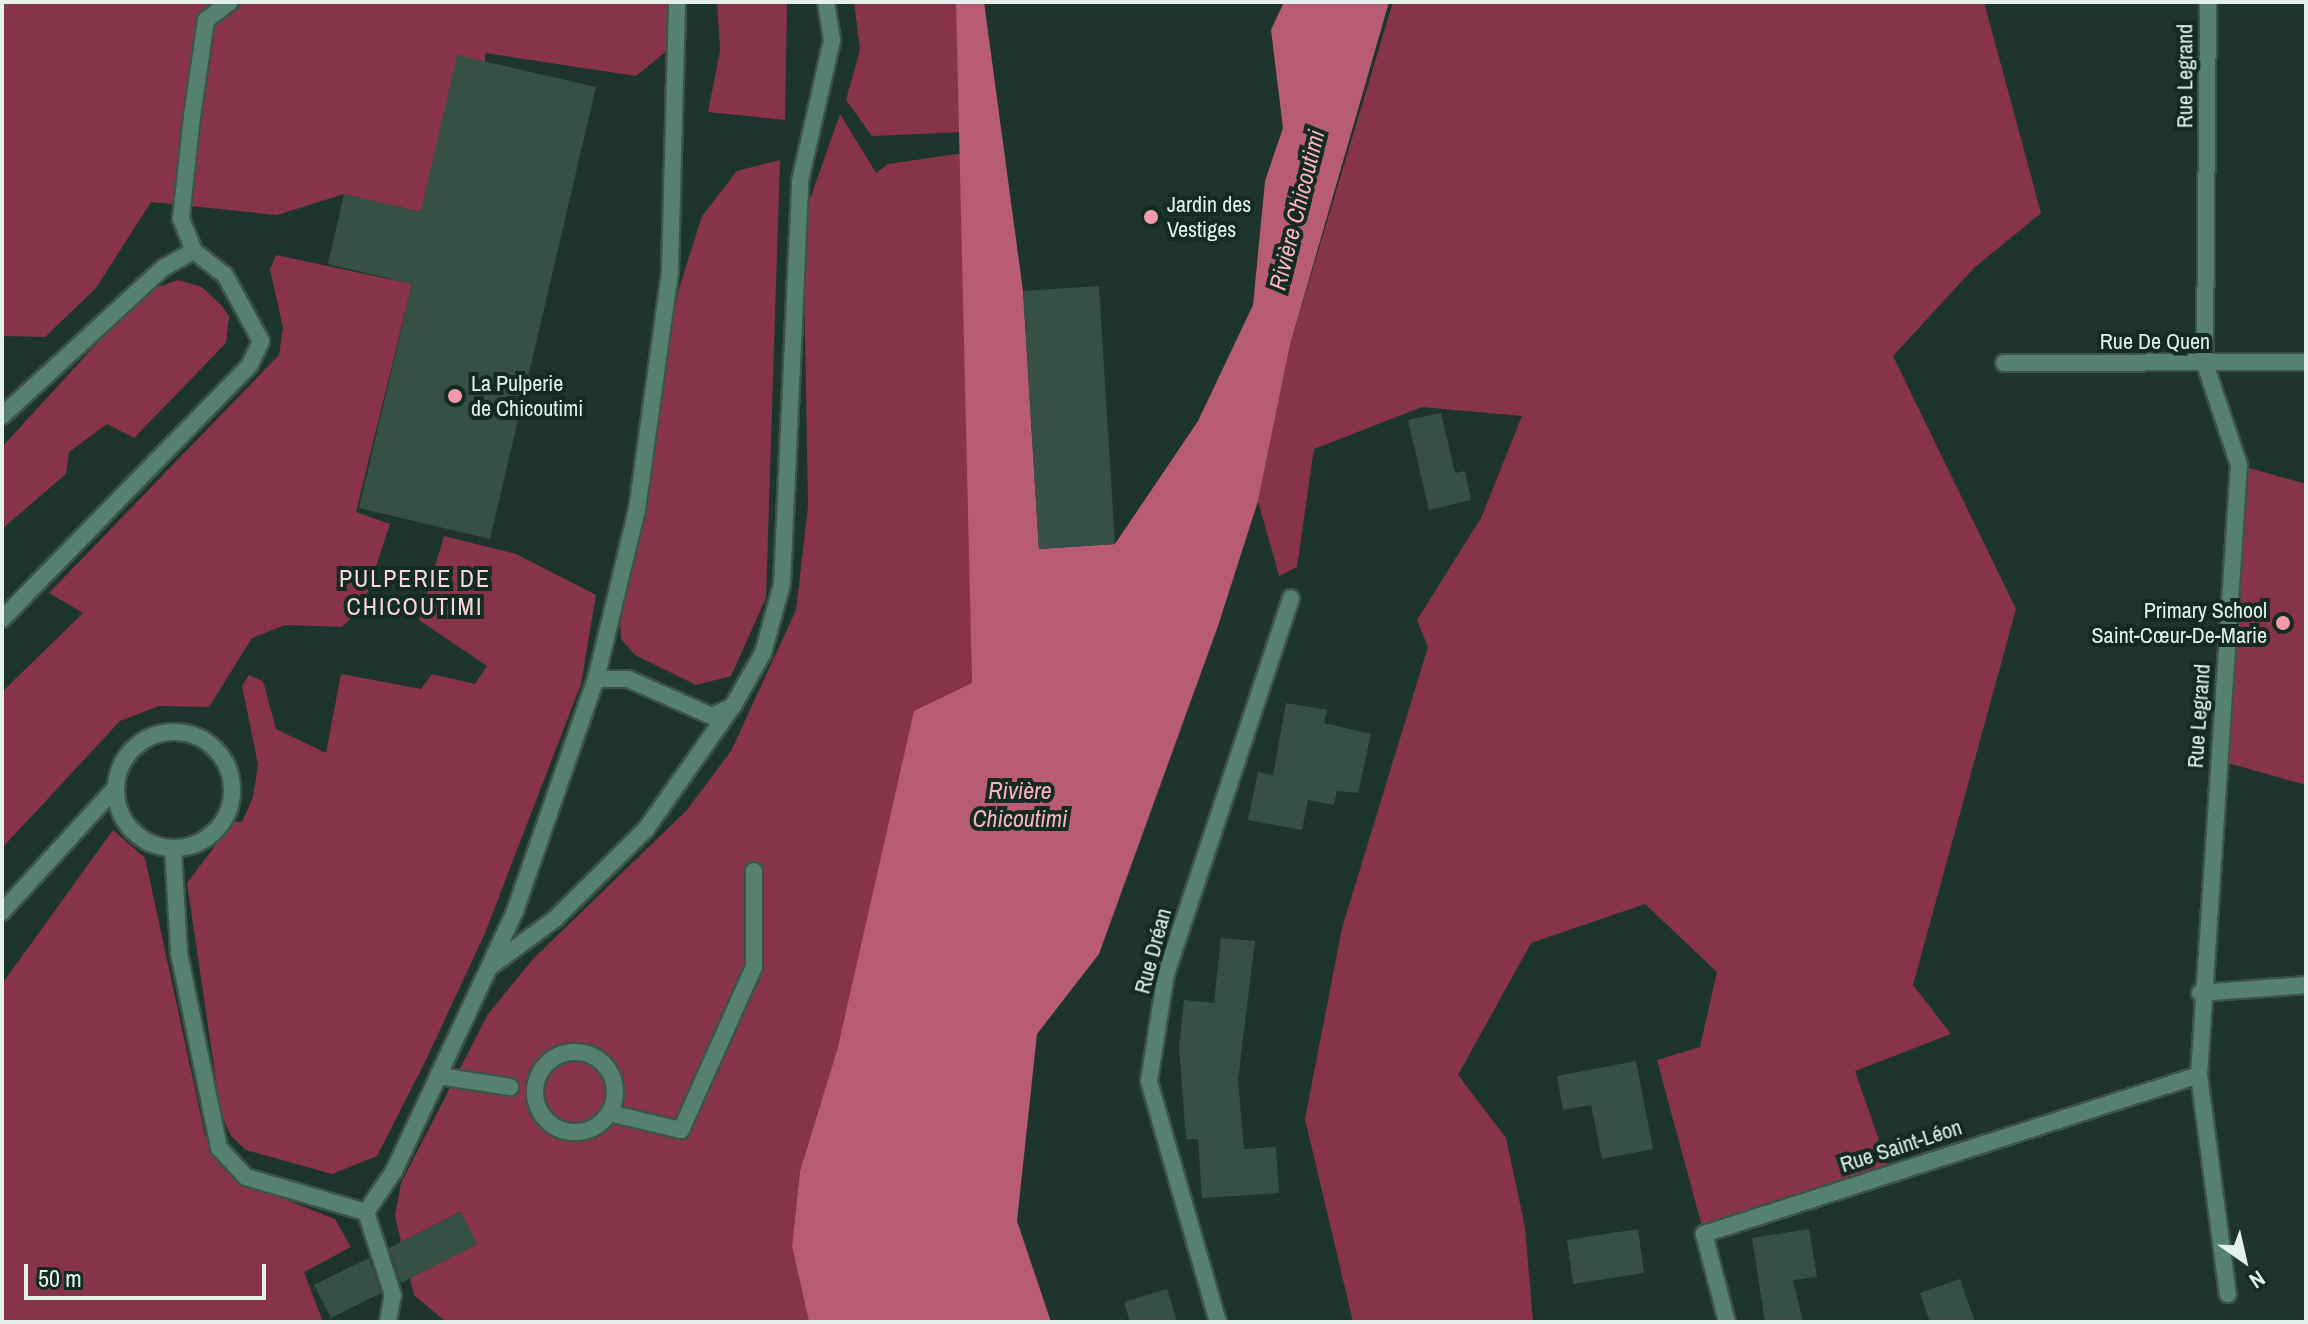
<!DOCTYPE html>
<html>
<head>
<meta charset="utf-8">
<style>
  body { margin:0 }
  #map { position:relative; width:2308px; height:1324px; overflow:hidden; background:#1d352c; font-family:"Archivo Narrow",sans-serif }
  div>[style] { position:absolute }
  .green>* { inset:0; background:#873449 }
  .water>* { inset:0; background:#b85c71 }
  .building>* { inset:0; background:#375046 }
  .roads { filter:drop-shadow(2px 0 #3d534a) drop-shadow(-2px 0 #3d534a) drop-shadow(0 2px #3d534a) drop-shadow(0 -2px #3d534a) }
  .service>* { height:16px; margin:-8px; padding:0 8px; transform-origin:8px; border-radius:8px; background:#568170 }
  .service>.ring { margin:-8px; padding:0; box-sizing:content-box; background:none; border:16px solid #568170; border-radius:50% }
  .minor>* { height:16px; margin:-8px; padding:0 8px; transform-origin:8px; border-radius:8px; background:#568170 }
  .dots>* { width:22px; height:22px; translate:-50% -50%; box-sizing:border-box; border:4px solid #132b22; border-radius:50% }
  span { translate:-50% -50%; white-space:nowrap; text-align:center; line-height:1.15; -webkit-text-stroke:8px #132b22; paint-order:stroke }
  .street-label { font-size:22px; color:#e3f1ea }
  .poi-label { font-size:22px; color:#e3f1ea }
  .left { translate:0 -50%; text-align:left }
  .right { translate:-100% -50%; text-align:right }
  .water-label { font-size:24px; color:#fdb1bf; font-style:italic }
  .neighbourhood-label { font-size:24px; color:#f9d6db; letter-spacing:2px }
  .frame { position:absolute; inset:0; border:4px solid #e3f1ea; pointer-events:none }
  .north { position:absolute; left:2204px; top:1220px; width:80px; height:80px; -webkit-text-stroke:6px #132b22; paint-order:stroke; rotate:146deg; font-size:22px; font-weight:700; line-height:32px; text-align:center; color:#e3f1ea }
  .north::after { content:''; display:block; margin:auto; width:28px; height:36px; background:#e3f1ea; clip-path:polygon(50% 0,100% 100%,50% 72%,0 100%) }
  .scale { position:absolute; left:24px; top:1264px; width:242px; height:36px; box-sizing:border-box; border:4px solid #e3f1ea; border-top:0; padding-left:10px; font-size:24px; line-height:28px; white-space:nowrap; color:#e3f1ea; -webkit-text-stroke:6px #132b22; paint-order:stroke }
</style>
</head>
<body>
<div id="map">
  <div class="green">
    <i style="clip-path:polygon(2px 2px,668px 2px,668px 50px,636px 76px,485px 53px,485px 62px,458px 55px,421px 212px,344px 194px,277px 215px,151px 202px,96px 288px,45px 337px,2px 336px)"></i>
    <i style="clip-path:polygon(717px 2px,787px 2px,785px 120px,708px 112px,720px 51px)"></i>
    <i style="clip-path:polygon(854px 2px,956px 2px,964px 132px,872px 136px,846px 100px,860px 50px)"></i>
    <i style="clip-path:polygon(1393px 2px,1984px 2px,2041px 213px,1974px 268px,1893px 356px,2016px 609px,1913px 985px,1951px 1034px,1855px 1071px,1890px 1172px,1704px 1234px,1657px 1060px,1700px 1047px,1717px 972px,1645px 904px,1531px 943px,1458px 1075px,1506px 1138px,1525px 1227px,1533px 1322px,1353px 1322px,1305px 1119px,1342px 928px,1428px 647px,1417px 620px,1481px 518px,1522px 416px,1422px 407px,1314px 449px,1297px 567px,1279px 576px,1258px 501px,1290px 345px)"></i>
    <i style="clip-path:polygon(840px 114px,876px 173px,888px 164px,964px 153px,972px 683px,838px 1047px,800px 1171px,792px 1246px,809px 1322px,446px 1322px,414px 1295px,410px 1278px,477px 1244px,460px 1212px,401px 1242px,395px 1216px,401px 1183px,488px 1014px,533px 959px,687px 810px,731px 751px,796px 610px,808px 507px,803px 219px)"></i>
    <i style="clip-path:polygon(780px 160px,766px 598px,731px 676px,696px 685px,635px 655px,621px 639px,620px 621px,678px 292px,702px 216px,737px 171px)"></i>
    <i style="clip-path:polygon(276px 255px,412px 284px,356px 512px,390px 524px,363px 606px,342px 627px,285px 625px,252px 638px,209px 707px,159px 706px,120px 721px,2px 848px,2px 692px,83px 613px,49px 593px,279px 355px,283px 328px,270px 269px)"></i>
    <i style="clip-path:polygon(178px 280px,202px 287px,222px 306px,229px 316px,226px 343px,134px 438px,107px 424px,69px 452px,66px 474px,2px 529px,2px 447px,144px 292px)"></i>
    <i style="clip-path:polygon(2239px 465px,2306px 484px,2306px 785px,2217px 760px)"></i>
    <i style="clip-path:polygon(444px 536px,516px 554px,596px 595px,581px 684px,485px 933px,426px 1060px,377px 1156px,332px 1174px,246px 1150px,231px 1136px,221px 1114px,187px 883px,233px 822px,242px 822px,253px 797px,258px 764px,242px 686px,249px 675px,263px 681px,276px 729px,326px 753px,341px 674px,421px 689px,432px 674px,475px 684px,487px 666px,419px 620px)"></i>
    <i style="clip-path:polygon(113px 830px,145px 858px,205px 1135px,219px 1164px,234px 1179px,335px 1219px,351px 1247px,304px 1272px,323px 1322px,2px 1322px,2px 984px)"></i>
  </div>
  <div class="water">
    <i style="clip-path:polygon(956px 2px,984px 2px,1023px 291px,1039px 549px,1115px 544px,1198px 421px,1253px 305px,1265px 181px,1283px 128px,1271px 30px,1284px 2px,1389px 2px,1290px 345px,1258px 501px,1218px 626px,1099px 954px,1037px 1034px,1017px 1221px,1051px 1322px,809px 1322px,792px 1246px,800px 1171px,838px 1047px,914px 711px,972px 683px)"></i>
  </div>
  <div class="building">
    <i style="clip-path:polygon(457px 55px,596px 87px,490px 539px,359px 508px,412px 284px,328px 264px,344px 194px,421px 212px)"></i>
    <i style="clip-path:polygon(1099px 286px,1115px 544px,1039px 549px,1023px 291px)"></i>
    <i style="clip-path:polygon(1441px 413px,1455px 473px,1465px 471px,1471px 500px,1429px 510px,1408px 420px)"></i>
    <i style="clip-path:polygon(1286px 703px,1327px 710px,1324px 723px,1371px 734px,1358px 793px,1337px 791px,1334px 805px,1308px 800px,1302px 830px,1248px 820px,1258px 772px,1273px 775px)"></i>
    <i style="clip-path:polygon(1221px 938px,1255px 941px,1238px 1080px,1244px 1149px,1276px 1147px,1279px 1193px,1202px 1198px,1198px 1139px,1186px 1139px,1179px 1047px,1184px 1000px,1214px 1003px)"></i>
    <i style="clip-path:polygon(1636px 1061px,1653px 1149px,1602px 1159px,1591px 1105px,1563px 1110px,1557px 1076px)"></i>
    <i style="clip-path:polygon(461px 1212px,477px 1244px,401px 1283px,389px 1248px)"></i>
    <i style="clip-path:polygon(1638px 1229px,1644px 1273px,1573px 1284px,1567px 1240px)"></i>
    <i style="clip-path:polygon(1809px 1229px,1817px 1277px,1793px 1280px,1803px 1322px,1765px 1322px,1752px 1238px)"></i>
    <i style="clip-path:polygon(369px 1258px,381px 1293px,331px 1318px,314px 1285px)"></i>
    <i style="clip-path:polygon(1960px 1279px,1975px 1322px,1930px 1322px,1920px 1293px)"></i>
    <i style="clip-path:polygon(1167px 1289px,1177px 1322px,1130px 1322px,1124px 1302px)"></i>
  </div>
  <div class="roads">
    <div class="service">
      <i style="left:194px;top:251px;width:35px;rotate:-112deg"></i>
      <i style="left:181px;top:218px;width:102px;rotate:-83.8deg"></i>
      <i style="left:192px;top:117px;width:98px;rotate:-81.8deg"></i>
      <i style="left:206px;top:20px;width:30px;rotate:-37deg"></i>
      <i style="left:2px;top:416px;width:219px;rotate:-42.6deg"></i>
      <i style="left:163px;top:268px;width:35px;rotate:-29deg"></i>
      <i style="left:194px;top:251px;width:39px;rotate:38deg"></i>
      <i style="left:225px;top:275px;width:75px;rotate:61.4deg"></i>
      <i style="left:261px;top:341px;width:26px;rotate:115deg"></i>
      <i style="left:250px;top:365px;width:355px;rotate:134.3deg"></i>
      <i style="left:596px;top:679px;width:32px"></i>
      <i style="left:628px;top:679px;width:92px;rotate:23.8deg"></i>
      <i style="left:712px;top:716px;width:23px;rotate:-25deg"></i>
      <i style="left:733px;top:706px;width:61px;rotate:-60.5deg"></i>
      <i style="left:763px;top:653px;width:72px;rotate:-74.6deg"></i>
      <i style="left:782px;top:584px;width:403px;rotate:-87.4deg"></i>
      <i style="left:800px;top:181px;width:145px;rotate:-77.2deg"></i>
      <i style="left:832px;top:40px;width:38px;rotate:-99deg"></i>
      <i class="ring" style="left:116px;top:732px;width:100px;height:100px"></i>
      <i style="left:173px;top:848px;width:105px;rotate:86.7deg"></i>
      <i style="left:179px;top:953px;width:199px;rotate:78.4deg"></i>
      <i style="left:219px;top:1148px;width:40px;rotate:47deg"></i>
      <i style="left:246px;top:1177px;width:125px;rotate:16.3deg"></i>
      <i style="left:2px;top:912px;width:169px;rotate:-47.6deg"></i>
      <i style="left:491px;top:966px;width:79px;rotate:-36.3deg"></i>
      <i style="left:555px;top:919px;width:128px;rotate:-44.7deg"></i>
      <i style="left:646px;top:829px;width:149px;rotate:-54.8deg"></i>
      <i class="ring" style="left:535px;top:1052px;width:64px;height:64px"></i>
      <i style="left:439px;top:1076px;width:72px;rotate:8.8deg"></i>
      <i style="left:609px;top:1113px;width:74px;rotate:13.3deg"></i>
      <i style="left:681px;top:1130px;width:179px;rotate:-65.9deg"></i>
      <i style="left:754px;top:967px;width:96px;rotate:-90deg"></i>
      <i style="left:388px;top:1322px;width:27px;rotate:-80deg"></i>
      <i style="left:393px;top:1295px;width:87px;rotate:-108deg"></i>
      <i style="left:366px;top:1212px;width:50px;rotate:-55.7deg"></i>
      <i style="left:394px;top:1171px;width:287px;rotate:-65deg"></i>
      <i style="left:515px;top:911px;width:246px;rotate:-70.8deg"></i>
      <i style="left:596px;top:679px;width:174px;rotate:-76.4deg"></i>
      <i style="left:637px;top:510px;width:241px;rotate:-82.1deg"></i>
      <i style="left:670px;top:271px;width:269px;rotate:-88.5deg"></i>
    </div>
    <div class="minor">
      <i style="left:2208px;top:2px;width:362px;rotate:90.5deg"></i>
      <i style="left:2205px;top:364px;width:107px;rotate:71.4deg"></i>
      <i style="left:2239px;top:465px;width:611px;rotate:93.75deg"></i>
      <i style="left:2199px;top:1075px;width:221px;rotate:82.5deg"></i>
      <i style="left:2004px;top:363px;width:302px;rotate:-0.2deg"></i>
      <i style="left:2200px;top:993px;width:106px;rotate:-4.3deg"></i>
      <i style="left:1218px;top:1322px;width:251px;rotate:-106deg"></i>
      <i style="left:1149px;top:1081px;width:108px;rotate:-81deg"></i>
      <i style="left:1166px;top:974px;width:396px;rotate:-71.6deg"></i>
      <i style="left:1727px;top:1322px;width:91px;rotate:-104.6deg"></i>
      <i style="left:1704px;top:1234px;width:520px;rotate:-17.81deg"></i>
    </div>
  </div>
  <div class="dots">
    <i style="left:1151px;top:217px;background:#f39aab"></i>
    <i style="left:455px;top:396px;background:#f39aab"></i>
    <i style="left:2283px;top:623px;background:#f39aab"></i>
  </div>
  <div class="street-label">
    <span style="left:2185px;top:76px;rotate:-90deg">Rue Legrand</span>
    <span style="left:2155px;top:342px">Rue De Quen</span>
    <span style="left:2199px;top:716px;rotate:-86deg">Rue Legrand</span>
    <span style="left:1153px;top:951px;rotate:-75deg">Rue Dréan</span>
    <span style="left:1901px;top:1146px;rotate:-18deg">Rue Saint-Léon</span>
  </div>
  <div class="poi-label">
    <span class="left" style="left:1167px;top:217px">Jardin des<br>Vestiges</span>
    <span class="left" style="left:471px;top:396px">La Pulperie<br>de Chicoutimi</span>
    <span class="right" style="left:2267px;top:623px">Primary School<br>Saint-Cœur-De-Marie</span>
  </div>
  <div class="water-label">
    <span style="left:1297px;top:210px;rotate:-76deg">Rivière Chicoutimi</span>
    <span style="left:1020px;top:805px">Rivière<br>Chicoutimi</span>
  </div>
  <div class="neighbourhood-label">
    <span style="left:415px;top:593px">PULPERIE DE<br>CHICOUTIMI</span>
  </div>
  <div class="frame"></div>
  <div class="north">N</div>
  <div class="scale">50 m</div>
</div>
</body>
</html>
